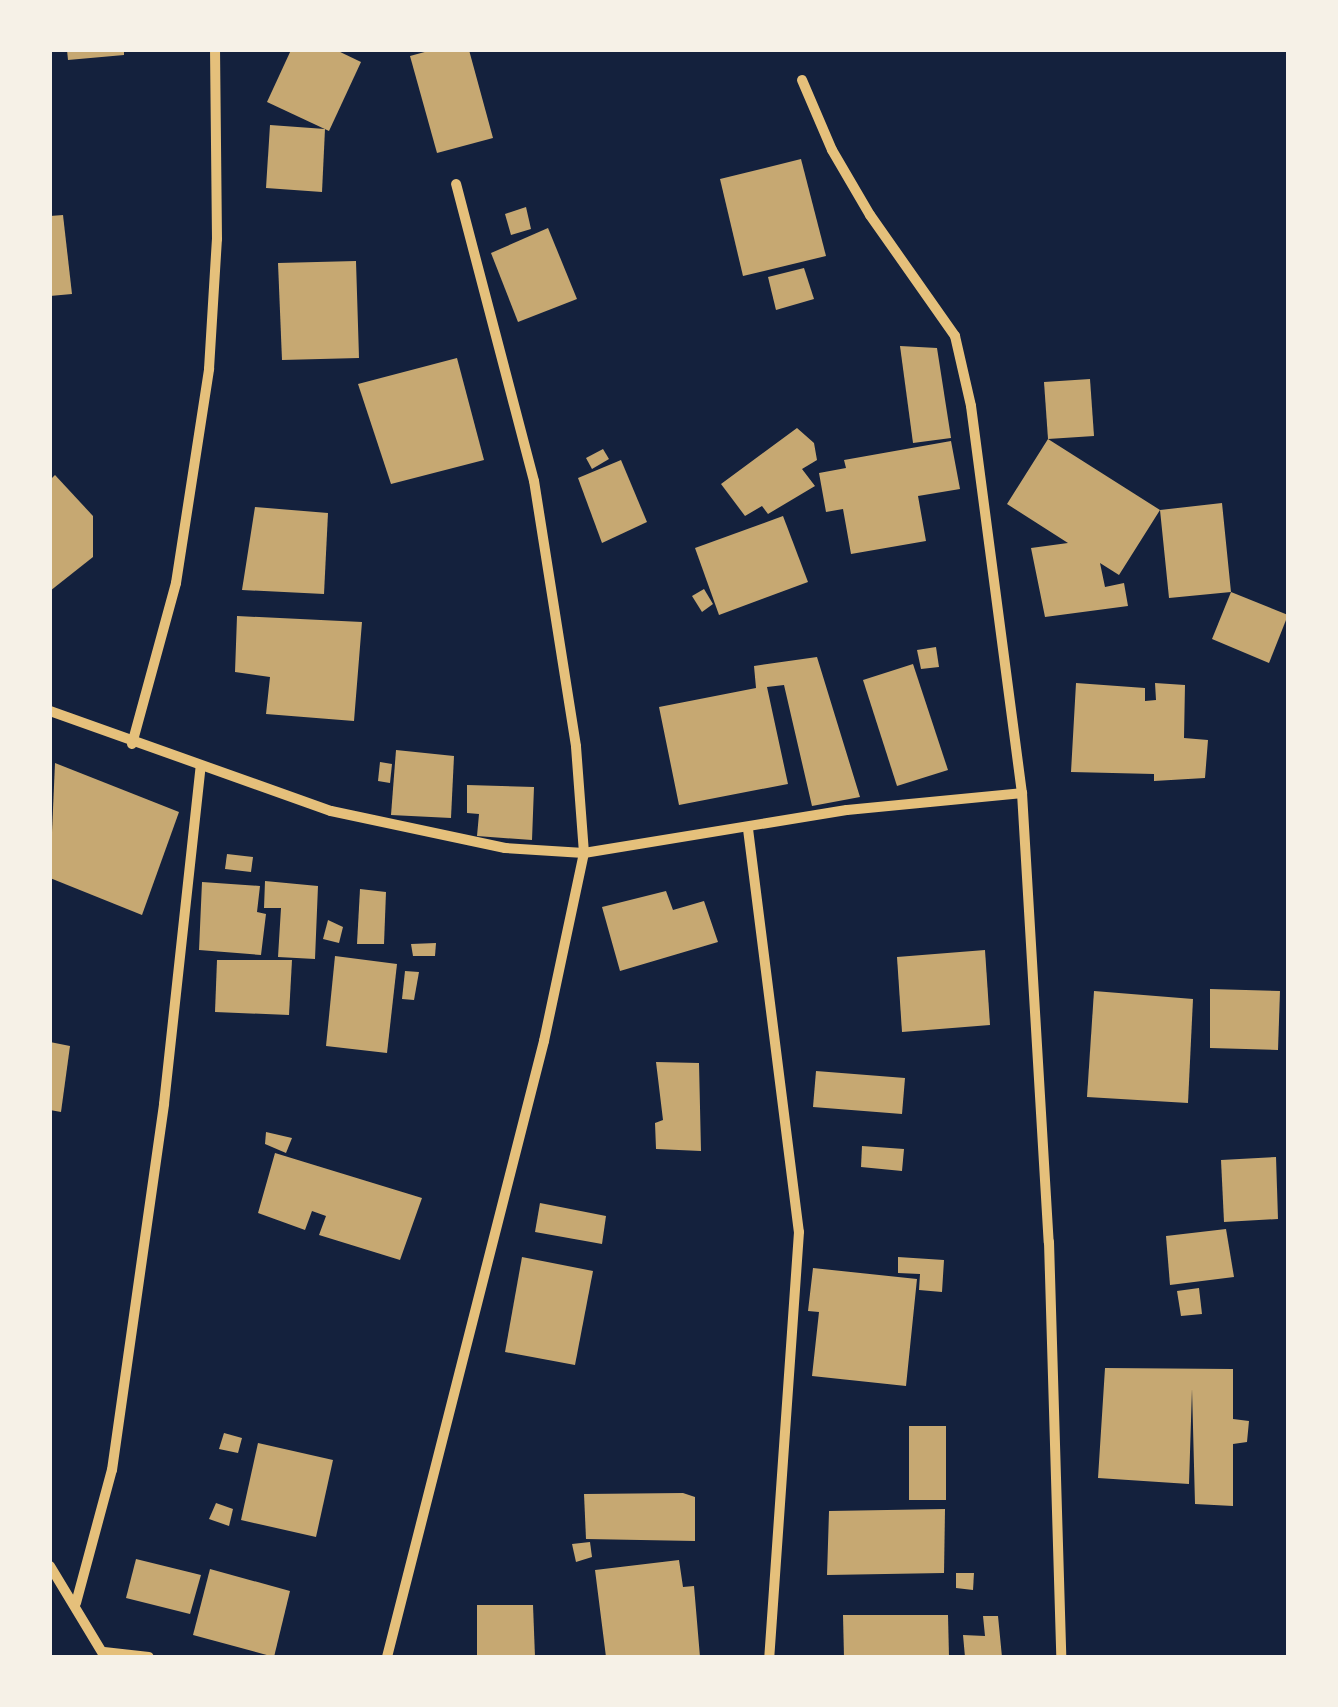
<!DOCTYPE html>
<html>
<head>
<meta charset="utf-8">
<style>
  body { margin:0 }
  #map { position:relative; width:1338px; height:1707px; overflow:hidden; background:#14213d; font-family:"Asap Condensed",sans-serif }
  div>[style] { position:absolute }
  .building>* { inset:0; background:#c6a872 }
  .minor>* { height:10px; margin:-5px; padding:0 5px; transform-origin:5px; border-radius:5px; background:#e5c07b }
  span { translate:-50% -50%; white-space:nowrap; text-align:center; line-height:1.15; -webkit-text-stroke:8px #f6f1e7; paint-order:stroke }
  .frame { position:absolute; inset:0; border:52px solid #f6f1e7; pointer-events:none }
</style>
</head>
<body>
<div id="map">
  <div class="building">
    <i style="clip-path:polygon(67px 50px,124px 50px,124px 55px,68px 60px)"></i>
    <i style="clip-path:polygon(291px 50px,336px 50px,361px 62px,329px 131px,267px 102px)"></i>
    <i style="clip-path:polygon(432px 50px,469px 50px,493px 138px,437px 153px,410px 56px)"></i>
    <i style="clip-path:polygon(270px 125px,325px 129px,322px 192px,266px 188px)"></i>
    <i style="clip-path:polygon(801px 159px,826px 256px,743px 276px,720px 179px)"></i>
    <i style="clip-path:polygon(526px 207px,531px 229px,511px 235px,505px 214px)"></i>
    <i style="clip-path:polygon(63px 215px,72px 294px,50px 296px,50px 216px)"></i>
    <i style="clip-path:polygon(548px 228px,577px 299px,518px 322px,491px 253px)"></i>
    <i style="clip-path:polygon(356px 261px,359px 358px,282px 360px,278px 263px)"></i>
    <i style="clip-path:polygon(804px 268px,814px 299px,776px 310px,768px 277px)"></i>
    <i style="clip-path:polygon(900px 346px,937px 348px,951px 438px,913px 443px)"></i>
    <i style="clip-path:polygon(457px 358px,484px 460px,391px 484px,358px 384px)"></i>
    <i style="clip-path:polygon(1090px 379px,1094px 436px,1048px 439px,1044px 382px)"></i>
    <i style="clip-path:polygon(797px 428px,814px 443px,817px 460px,802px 469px,815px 486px,768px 514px,762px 506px,745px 516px,721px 484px)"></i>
    <i style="clip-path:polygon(1048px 439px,1160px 510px,1222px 503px,1231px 592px,1169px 598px,1160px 510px,1119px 575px,1100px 563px,1105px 587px,1124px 583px,1128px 606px,1045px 617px,1031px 548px,1068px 543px,1007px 504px)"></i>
    <i style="clip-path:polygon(951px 441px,960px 489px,918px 496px,926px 541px,851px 554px,843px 509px,826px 512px,819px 473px,846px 468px,844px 460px)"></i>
    <i style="clip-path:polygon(603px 449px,609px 459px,592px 469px,586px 458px)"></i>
    <i style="clip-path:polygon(621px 460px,647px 522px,602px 543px,578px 478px)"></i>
    <i style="clip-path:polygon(55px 475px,93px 516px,93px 557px,50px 591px,50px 480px)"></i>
    <i style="clip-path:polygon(255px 507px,328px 513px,324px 594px,242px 590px)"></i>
    <i style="clip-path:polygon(783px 516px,808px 582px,719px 615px,695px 548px)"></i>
    <i style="clip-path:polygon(704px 589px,713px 604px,702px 612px,692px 596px)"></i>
    <i style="clip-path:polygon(1231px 592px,1288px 615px,1269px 663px,1212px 639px)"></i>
    <i style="clip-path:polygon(237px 616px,362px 622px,354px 721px,266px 714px,270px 677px,235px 672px)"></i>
    <i style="clip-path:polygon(936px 647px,939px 667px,921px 669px,917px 650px)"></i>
    <i style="clip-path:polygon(817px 657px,860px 797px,812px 806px,784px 685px,767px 687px,788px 784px,679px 805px,659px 707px,756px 688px,754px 666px)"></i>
    <i style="clip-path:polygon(913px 664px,948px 770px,897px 786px,863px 680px)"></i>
    <i style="clip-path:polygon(1076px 683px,1145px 688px,1145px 701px,1156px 700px,1155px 683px,1185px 685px,1184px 738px,1208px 740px,1205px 778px,1154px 781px,1154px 774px,1071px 772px)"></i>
    <i style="clip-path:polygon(396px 750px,454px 756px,451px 818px,391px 815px)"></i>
    <i style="clip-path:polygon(380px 762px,392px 764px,390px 783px,378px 781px)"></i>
    <i style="clip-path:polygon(55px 763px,179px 812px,142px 915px,50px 878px)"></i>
    <i style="clip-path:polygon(467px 785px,534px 787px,532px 840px,477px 836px,479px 814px,467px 813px)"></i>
    <i style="clip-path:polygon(227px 854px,253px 857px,251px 872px,225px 869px)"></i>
    <i style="clip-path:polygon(265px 881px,318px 886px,315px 959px,278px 957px,281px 908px,264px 908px)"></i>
    <i style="clip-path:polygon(202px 882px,260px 886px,257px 912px,266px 914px,261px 955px,199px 950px)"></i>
    <i style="clip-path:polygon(360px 889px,386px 892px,384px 944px,357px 944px)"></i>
    <i style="clip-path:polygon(666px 891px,673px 910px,704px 901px,718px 942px,620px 971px,602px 907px)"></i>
    <i style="clip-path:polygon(328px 920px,343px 927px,339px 943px,323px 939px)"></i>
    <i style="clip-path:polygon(436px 943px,435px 956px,413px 956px,411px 944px)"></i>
    <i style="clip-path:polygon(985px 950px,990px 1025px,902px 1032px,897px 957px)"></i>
    <i style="clip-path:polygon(335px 956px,397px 964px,387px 1053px,326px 1046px)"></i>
    <i style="clip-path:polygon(217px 960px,292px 960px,289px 1015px,215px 1012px)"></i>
    <i style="clip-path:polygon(405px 971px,419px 972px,414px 1000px,402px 999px)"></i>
    <i style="clip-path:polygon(1210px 989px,1280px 991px,1278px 1050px,1210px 1048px)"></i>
    <i style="clip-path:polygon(1094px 991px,1193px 999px,1188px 1103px,1087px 1097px)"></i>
    <i style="clip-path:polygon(50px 1042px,70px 1046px,61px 1112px,50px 1110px)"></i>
    <i style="clip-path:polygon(656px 1062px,699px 1063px,701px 1151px,656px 1149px,655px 1123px,663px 1120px)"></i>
    <i style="clip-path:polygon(816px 1071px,905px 1078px,902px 1114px,813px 1107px)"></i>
    <i style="clip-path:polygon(266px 1132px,292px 1138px,286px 1153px,265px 1144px)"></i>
    <i style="clip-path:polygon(862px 1146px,904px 1149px,902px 1171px,861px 1167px)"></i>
    <i style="clip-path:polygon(275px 1153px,422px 1198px,400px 1260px,319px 1235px,326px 1216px,312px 1211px,305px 1230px,258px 1213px)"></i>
    <i style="clip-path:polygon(1276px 1157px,1278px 1219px,1224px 1222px,1221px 1160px)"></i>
    <i style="clip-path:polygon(540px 1203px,606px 1216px,602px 1244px,535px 1232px)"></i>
    <i style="clip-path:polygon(1226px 1229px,1234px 1277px,1170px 1285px,1166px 1236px)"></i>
    <i style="clip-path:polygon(522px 1257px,593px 1271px,575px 1365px,505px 1352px)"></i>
    <i style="clip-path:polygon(898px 1257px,944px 1260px,942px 1292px,919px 1290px,920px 1274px,898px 1273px)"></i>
    <i style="clip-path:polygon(813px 1268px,917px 1279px,906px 1386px,812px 1376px,819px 1312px,808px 1311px)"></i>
    <i style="clip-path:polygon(1199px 1288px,1202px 1314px,1181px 1316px,1177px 1291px)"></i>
    <i style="clip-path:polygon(1105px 1368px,1233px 1369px,1233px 1419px,1249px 1421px,1247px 1442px,1233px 1444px,1233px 1506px,1195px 1504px,1192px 1389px,1189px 1484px,1098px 1478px)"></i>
    <i style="clip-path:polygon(909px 1426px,946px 1426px,946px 1500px,909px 1500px)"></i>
    <i style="clip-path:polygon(224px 1433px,242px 1438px,238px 1453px,219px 1449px)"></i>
    <i style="clip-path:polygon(258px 1443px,333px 1460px,316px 1537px,241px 1520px)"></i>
    <i style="clip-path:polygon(683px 1493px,695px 1497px,695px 1541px,586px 1539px,584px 1494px)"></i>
    <i style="clip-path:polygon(216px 1503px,233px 1509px,229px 1526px,209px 1519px)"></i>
    <i style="clip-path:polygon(945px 1509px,944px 1573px,827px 1575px,829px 1511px)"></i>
    <i style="clip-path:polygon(590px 1542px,592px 1557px,576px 1562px,572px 1544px)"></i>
    <i style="clip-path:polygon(136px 1559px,201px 1575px,190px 1614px,126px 1598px)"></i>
    <i style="clip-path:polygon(679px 1560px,683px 1587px,694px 1586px,700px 1657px,606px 1657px,595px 1570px)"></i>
    <i style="clip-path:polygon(210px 1569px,290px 1591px,274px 1657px,193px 1635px)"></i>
    <i style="clip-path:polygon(956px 1573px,974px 1573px,973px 1590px,956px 1588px)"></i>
    <i style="clip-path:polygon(477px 1605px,533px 1605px,535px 1657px,477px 1657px)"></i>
    <i style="clip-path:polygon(843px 1615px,948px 1615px,949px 1657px,844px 1657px)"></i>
    <i style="clip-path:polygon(983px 1616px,998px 1616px,1002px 1657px,965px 1657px,963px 1635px,985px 1636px)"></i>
  </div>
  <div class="minor">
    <i style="left:802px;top:80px;width:76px;rotate:66.8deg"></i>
    <i style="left:832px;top:150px;width:75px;rotate:59.7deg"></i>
    <i style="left:870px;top:215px;width:148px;rotate:54.9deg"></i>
    <i style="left:955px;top:336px;width:72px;rotate:77.1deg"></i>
    <i style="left:971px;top:406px;width:390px;rotate:82.5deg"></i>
    <i style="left:1022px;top:793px;width:450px;rotate:86.6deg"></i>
    <i style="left:1049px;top:1242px;width:415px;rotate:88.3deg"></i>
    <i style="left:50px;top:711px;width:298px;rotate:19.6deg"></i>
    <i style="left:331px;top:811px;width:178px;rotate:12deg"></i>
    <i style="left:505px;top:848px;width:79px;rotate:3.6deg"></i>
    <i style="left:584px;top:853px;width:266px;rotate:-9.3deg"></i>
    <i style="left:847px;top:810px;width:176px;rotate:-5.5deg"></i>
    <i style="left:132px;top:744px;width:167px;rotate:-74.7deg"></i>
    <i style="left:176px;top:583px;width:217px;rotate:-81.2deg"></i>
    <i style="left:209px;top:369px;width:130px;rotate:-86.5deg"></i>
    <i style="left:217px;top:239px;width:189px;rotate:-90.6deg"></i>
    <i style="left:748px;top:829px;width:406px;rotate:82.8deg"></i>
    <i style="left:799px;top:1232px;width:426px;rotate:94deg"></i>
    <i style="left:50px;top:1566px;width:106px;rotate:58.9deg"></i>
    <i style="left:76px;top:1603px;width:138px;rotate:-74.9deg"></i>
    <i style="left:112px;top:1470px;width:370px;rotate:-81.9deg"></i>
    <i style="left:164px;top:1104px;width:340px;rotate:-83.8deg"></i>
    <i style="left:104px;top:1652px;width:45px;rotate:6.3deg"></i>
    <i style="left:387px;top:1657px;width:636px;rotate:-75.7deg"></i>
    <i style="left:544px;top:1041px;width:192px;rotate:-78deg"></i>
    <i style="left:584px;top:853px;width:107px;rotate:-94.3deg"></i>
    <i style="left:576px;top:746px;width:268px;rotate:-99deg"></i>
    <i style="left:534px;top:481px;width:307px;rotate:-104.7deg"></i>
  </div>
  <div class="frame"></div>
</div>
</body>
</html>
